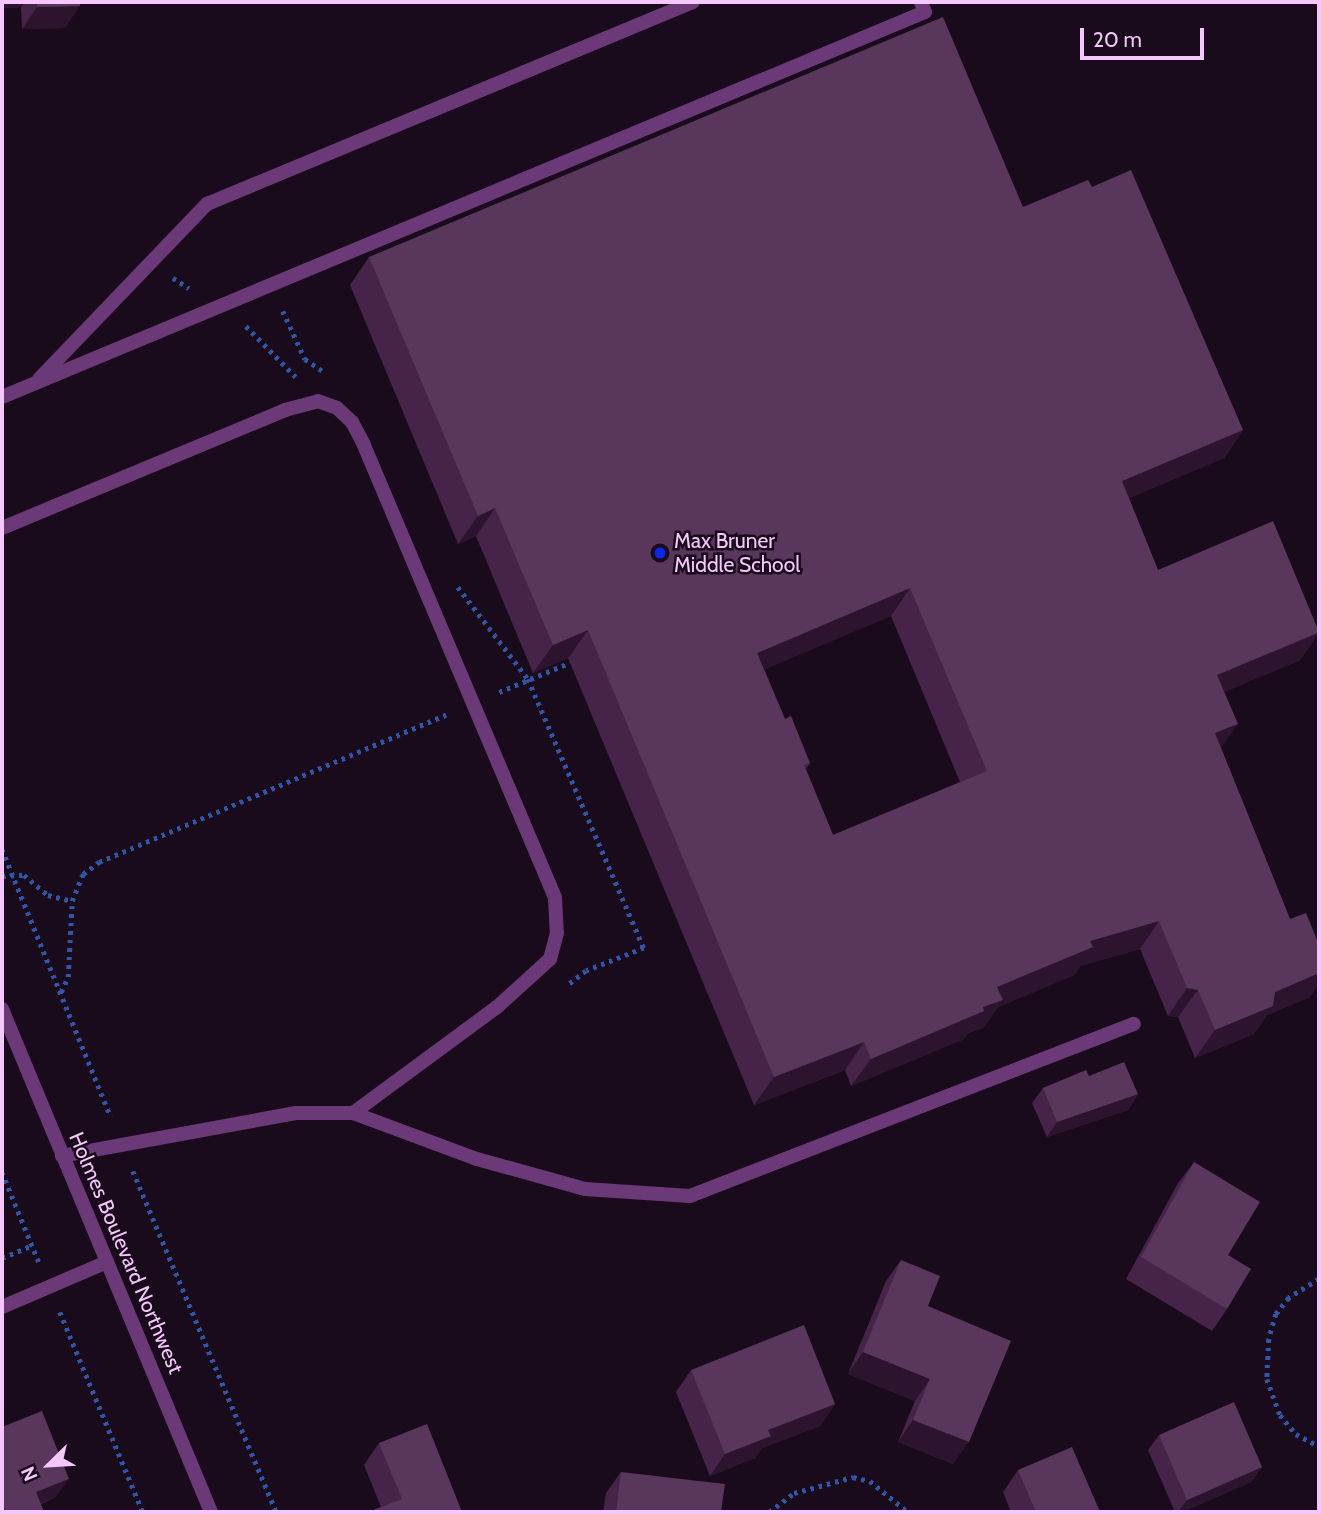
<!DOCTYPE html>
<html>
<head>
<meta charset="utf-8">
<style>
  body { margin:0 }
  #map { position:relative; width:1321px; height:1514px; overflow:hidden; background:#190b1b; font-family:Cabin,sans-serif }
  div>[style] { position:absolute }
  .path>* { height:4.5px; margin-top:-2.25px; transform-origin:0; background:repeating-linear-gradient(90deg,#3155a7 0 3.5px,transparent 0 8.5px) }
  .service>* { height:14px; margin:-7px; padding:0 7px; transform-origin:7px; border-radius:7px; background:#6b3878 }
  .minor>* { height:14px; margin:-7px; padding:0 7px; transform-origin:7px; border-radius:7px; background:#6b3878 }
  .tertiary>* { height:14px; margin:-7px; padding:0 7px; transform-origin:7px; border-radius:7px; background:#6b3878 }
  .wall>* { inset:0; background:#462449 }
  .shaded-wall>* { inset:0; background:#2c132e }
  .building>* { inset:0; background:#59365c }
  .dots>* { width:19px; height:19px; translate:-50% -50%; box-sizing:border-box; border:4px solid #190b1b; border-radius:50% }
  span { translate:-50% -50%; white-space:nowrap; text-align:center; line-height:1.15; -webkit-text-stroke:5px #190b1b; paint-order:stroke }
  .poi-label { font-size:21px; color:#f6c7fd }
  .left { translate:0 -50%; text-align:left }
  .street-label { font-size:21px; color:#f6c7fd }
  .frame { position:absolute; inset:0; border:4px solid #f6c7fd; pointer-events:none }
  .north { position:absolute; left:14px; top:1430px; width:70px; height:70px; -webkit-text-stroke:5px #190b1b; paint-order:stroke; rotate:246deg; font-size:19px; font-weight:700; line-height:28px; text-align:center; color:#f6c7fd }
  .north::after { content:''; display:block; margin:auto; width:24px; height:32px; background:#f6c7fd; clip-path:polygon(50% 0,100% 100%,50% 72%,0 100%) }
  .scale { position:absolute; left:1080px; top:28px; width:124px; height:32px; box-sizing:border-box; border:4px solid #f6c7fd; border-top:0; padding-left:9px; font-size:21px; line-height:24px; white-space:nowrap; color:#f6c7fd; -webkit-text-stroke:5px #190b1b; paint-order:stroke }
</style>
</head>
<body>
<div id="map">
  <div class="path">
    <i style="left:173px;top:278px;width:19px;rotate:32deg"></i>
    <i style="left:283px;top:311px;width:53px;rotate:65.4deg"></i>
    <i style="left:305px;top:359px;width:22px;rotate:34deg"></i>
    <i style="left:246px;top:326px;width:71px;rotate:45.6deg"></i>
    <i style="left:458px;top:587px;width:116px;rotate:52.7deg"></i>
    <i style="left:528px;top:679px;width:293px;rotate:66.7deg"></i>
    <i style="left:644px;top:948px;width:62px;rotate:158.4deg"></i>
    <i style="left:586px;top:971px;width:24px;rotate:142deg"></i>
    <i style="left:499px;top:692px;width:76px;rotate:-22.5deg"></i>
    <i style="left:2px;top:849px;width:289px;rotate:67.9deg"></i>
    <i style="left:2px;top:876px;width:22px;rotate:-3deg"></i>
    <i style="left:24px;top:875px;width:31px;rotate:40deg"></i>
    <i style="left:48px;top:895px;width:25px;rotate:14deg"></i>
    <i style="left:61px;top:992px;width:17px;rotate:-65deg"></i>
    <i style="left:68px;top:977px;width:76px;rotate:-87deg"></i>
    <i style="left:72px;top:901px;width:29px;rotate:-68deg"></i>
    <i style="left:83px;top:874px;width:20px;rotate:-37deg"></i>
    <i style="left:99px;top:862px;width:377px;rotate:-23deg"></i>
    <i style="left:133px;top:1171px;width:370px;rotate:67.2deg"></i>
    <i style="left:2px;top:1172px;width:97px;rotate:67.7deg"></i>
    <i style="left:2px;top:1258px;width:33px;rotate:-23deg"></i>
    <i style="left:1319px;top:1279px;width:36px;rotate:148deg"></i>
    <i style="left:1289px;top:1298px;width:21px;rotate:129deg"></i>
    <i style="left:1276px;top:1314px;width:26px;rotate:106deg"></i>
    <i style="left:1269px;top:1339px;width:40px;rotate:92.9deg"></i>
    <i style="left:1267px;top:1379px;width:38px;rotate:70deg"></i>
    <i style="left:1280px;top:1415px;width:25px;rotate:50deg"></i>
    <i style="left:1296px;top:1434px;width:26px;rotate:28deg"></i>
    <i style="left:60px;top:1312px;width:217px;rotate:67.5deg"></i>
    <i style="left:769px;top:1512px;width:31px;rotate:-37deg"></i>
    <i style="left:794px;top:1493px;width:61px;rotate:-15.2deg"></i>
    <i style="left:853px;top:1477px;width:17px;rotate:13deg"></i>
    <i style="left:870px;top:1481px;width:49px;rotate:39.2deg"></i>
  </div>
  <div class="service">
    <i style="left:39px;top:379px;width:243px;rotate:-46.2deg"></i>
    <i style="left:207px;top:204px;width:526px;rotate:-22.57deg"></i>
    <i style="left:2px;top:397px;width:1000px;rotate:-22.64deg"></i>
    <i style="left:925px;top:12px;width:11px;rotate:-112deg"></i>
    <i style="left:2px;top:528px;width:307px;rotate:-22.6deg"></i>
    <i style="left:285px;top:410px;width:34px;rotate:-15deg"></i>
    <i style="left:318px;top:401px;width:20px;rotate:20deg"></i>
    <i style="left:337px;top:408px;width:21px;rotate:43deg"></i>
    <i style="left:352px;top:422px;width:24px;rotate:62deg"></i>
    <i style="left:363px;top:443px;width:494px;rotate:67.1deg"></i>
    <i style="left:555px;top:898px;width:35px;rotate:87deg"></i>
    <i style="left:557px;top:933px;width:27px;rotate:105deg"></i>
    <i style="left:550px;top:959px;width:72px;rotate:137.8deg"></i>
    <i style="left:497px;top:1007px;width:179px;rotate:143.6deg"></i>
    <i style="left:353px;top:1113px;width:57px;rotate:180deg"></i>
    <i style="left:296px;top:1113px;width:238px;rotate:169.6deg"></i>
    <i style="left:353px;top:1113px;width:132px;rotate:20.4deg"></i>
    <i style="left:477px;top:1159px;width:112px;rotate:15.5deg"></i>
    <i style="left:585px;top:1189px;width:105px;rotate:3.8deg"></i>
    <i style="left:690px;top:1196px;width:476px;rotate:-21.2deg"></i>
  </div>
  <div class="minor">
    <i style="left:2px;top:1307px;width:114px;rotate:-23.2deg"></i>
  </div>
  <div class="tertiary">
    <i style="left:2px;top:1009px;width:545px;rotate:67.44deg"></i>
  </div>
  <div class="wall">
    <i style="clip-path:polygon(2px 2px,80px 2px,65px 28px,22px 29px,21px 7px,2px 8px)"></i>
    <i style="clip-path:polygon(evenodd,1092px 187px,1243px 430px,1224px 458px,1129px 498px,1158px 570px,1319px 633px,1300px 660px,1224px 692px,1221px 748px,1290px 919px,1319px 945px,1319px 983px,1310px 997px,1267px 1015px,1254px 1034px,1195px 1058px,1178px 1017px,1168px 1016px,1140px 949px,1080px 966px,1074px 975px,998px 1007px,983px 1028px,968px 1033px,964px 1039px,851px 1086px,845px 1070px,754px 1105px,568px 658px,533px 673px,476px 536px,458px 544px,350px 285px,369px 257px,1023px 207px,1092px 187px,891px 616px,960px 782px,833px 835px,806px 769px,810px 763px,785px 719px,764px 669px,891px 616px)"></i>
    <i style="clip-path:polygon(1089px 1076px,1138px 1094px,1128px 1110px,1047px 1137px,1032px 1103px,1043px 1088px)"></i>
    <i style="clip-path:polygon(1194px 1162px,1227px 1309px,1212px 1331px,1126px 1279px,1178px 1183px)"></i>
    <i style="clip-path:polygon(901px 1260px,928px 1306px,953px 1464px,898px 1442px,915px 1401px,848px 1374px,886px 1281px)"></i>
    <i style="clip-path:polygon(691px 1370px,835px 1404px,820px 1426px,762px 1448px,755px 1458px,710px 1476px,676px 1392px)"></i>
    <i style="clip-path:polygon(2px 1427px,56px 1497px,41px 1504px,44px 1512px,2px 1512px)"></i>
    <i style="clip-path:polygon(1159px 1435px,1262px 1467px,1251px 1482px,1182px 1512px,1175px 1512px,1148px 1450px)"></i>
    <i style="clip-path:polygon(379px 1443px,462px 1512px,370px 1512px,381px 1507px,364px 1465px)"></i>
    <i style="clip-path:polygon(1018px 1470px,1100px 1512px,1011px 1512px,1003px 1492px)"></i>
    <i style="clip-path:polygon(621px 1472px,721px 1512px,603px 1512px,606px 1493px)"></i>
  </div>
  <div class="shaded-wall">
    <i style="clip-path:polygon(2px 2px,25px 2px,21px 7px,2px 8px)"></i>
    <i style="clip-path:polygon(80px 6px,65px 28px,22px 29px,37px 7px)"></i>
    <i style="clip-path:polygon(1243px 430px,1224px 458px,1102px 509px,1122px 481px)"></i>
    <i style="clip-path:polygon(495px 508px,476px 536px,458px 544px,478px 516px)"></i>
    <i style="clip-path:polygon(910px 588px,891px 616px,738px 681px,757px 653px)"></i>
    <i style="clip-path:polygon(588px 630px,568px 658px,533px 673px,553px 645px)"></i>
    <i style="clip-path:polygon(1319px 633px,1300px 660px,1198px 703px,1217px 675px)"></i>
    <i style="clip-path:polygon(1238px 724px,1218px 752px,1215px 733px)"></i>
    <i style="clip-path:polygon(1159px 921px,1140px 949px,1080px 966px,1074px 975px,998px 1007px,983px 1028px,968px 1033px,964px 1039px,851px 1086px,871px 1059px,997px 987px,1090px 941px)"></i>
    <i style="clip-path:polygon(1319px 973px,1319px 983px,1310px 997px,1267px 1015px,1254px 1034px,1195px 1058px,1215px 1030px,1275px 992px)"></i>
    <i style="clip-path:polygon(1187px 988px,1198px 990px,1178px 1017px,1168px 1016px)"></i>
    <i style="clip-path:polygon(864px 1042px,845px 1070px,754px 1105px,774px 1077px)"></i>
    <i style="clip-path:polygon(1138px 1094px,1128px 1110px,1047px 1137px,1057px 1122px)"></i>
    <i style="clip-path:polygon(863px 1352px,930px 1379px,915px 1401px,848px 1374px)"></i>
    <i style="clip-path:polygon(835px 1404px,820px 1426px,762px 1448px,755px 1458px,710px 1476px,725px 1454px,768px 1430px)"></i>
    <i style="clip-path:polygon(913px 1420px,969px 1442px,953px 1464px,898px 1442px)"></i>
    <i style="clip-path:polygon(1262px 1467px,1251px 1482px,1182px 1512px,1178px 1512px,1187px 1500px)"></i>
    <i style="clip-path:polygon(69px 1479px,56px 1497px,23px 1510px,36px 1492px)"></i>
  </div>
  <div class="building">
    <i style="clip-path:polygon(37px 2px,80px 2px,80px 6px,37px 7px)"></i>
    <i style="clip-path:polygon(evenodd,943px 17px,1023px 207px,1088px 180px,1092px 187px,1131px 170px,1243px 430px,1122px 481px,1158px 570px,1273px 521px,1319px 632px,1217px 675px,1238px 724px,1215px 733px,1290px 919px,1306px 913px,1319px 945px,1319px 973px,1275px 992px,1273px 1006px,1215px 1030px,1198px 990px,1187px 988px,1159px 921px,1090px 941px,1093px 947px,997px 987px,1003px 1000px,983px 1007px,984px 1011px,871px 1059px,864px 1042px,774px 1077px,588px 630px,553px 645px,495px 508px,478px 516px,369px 257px,943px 17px,910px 588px,987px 771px,833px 835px,804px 765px,810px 763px,791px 716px,785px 719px,757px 653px,910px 588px)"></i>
    <i style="clip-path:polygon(1124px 1062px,1138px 1094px,1057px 1122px,1043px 1088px,1086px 1070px,1089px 1076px)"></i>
    <i style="clip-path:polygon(1194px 1162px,1260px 1202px,1228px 1255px,1251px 1269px,1227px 1309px,1141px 1257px)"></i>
    <i style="clip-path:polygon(901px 1260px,940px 1276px,928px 1306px,1011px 1341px,969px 1442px,913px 1420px,930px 1379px,863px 1352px)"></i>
    <i style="clip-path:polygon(804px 1325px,835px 1404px,768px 1430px,771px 1436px,725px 1454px,691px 1370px)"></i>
    <i style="clip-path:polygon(1234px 1402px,1262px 1467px,1187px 1500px,1159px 1435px)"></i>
    <i style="clip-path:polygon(42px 1411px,69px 1479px,36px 1492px,44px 1512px,6px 1512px,2px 1501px,2px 1427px)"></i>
    <i style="clip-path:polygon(427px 1424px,462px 1512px,371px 1512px,371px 1511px,402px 1499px,379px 1443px)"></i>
    <i style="clip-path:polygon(1072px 1447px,1100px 1512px,1036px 1512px,1018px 1470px)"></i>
    <i style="clip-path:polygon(621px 1472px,725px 1484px,721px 1512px,616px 1512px)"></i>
  </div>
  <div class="dots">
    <i style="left:660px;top:553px;background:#0928e7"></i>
  </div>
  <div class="poi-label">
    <span class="left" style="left:674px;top:553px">Max Bruner<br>Middle School</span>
  </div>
  <div class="street-label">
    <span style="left:126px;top:1253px;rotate:67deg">Holmes Boulevard Northwest</span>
  </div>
  <div class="frame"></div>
  <div class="north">N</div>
  <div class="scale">20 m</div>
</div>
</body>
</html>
